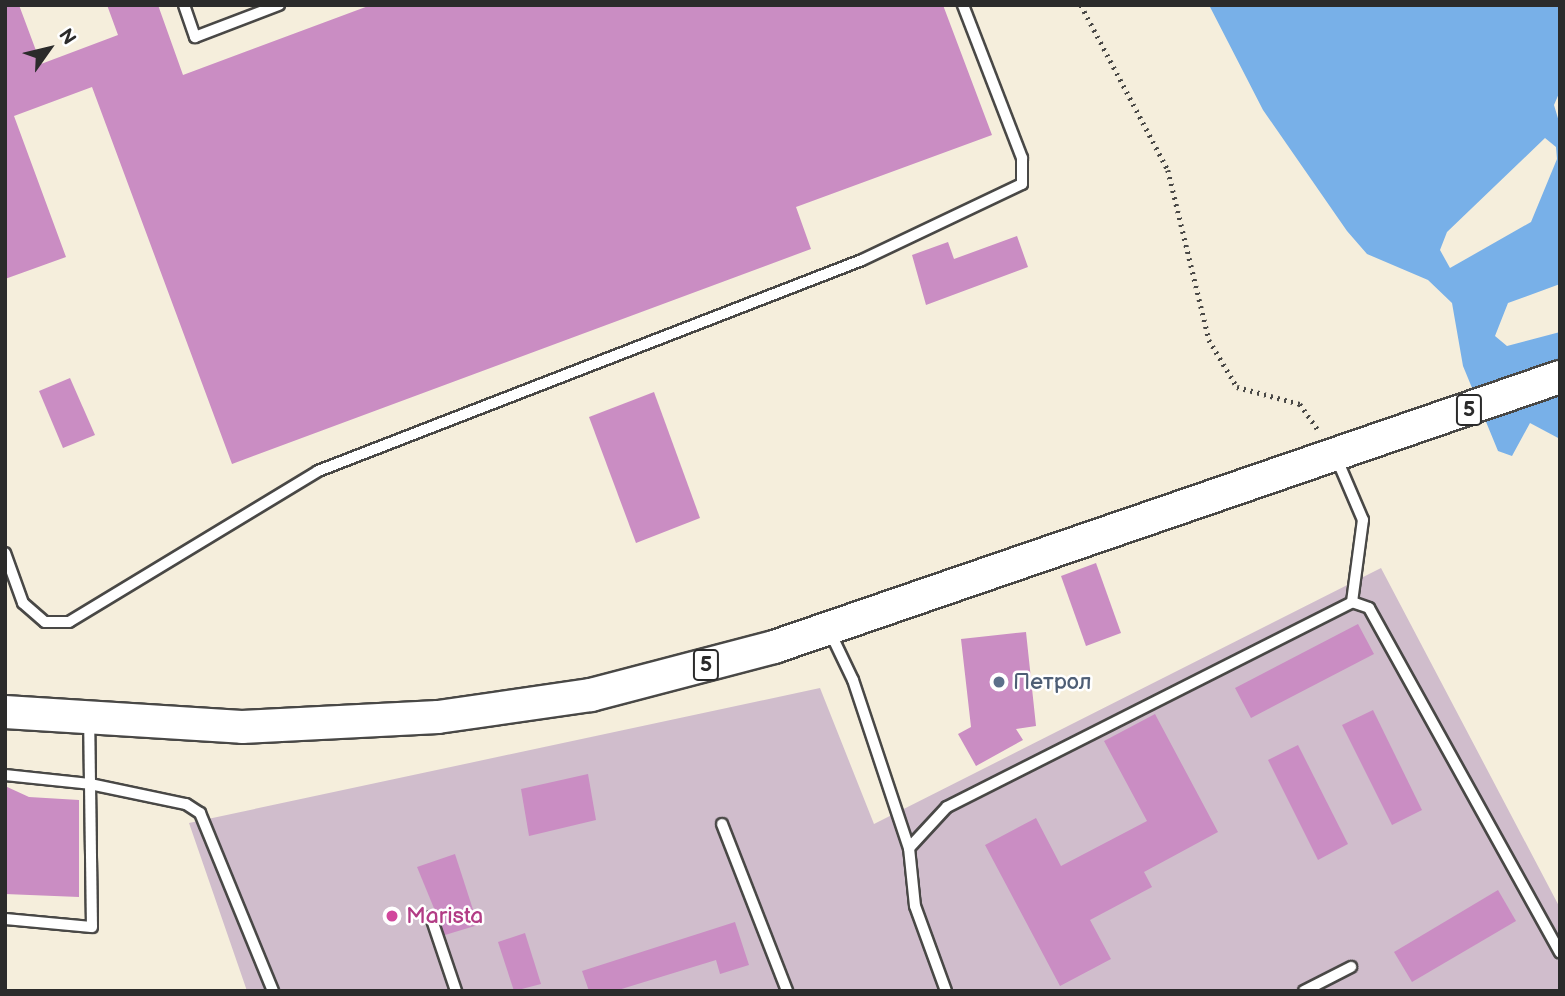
<!DOCTYPE html>
<html>
<head>
<meta charset="utf-8">
<style>
  body { margin:0 }
  #map { position:relative; width:1565px; height:996px; overflow:hidden; background:#f5eedc; font-family:"Balsamiq Sans",sans-serif }
  div>[style] { position:absolute }
  .industrial>* { inset:0; background:#d0bdcc }
  .water>* { inset:0; background:#78b0e8 }
  .building>* { inset:0; background:#ca8dc3 }
  .path>* { height:4.5px; margin-top:-2.25px; transform-origin:0; background:repeating-linear-gradient(90deg,#494846 0 2px,transparent 0 7px) }
  .roads { filter:drop-shadow(2px 0 #494846) drop-shadow(-2px 0 #494846) drop-shadow(0 2px #494846) drop-shadow(0 -2px #494846) }
  .lane>* { height:10px; margin:-5px; padding:0 5px; transform-origin:5px; border-radius:5px; background:#fff }
  .primary>* { height:32px; margin:-16px; padding:0 16px; transform-origin:16px; border-radius:16px; background:#fff }
  .dots>* { width:19px; height:19px; translate:-50% -50%; box-sizing:border-box; border:4px solid #fff; border-radius:50% }
  span { translate:-50% -50%; white-space:nowrap; text-align:center; line-height:1.15; -webkit-text-stroke:5px #fff; paint-order:stroke }
  .shield-label span { padding:2px 5px; background:#fff; border:2px solid; border-radius:5px; -webkit-text-stroke-width:0 }
  .shield-label { font-size:21px; color:#2b2b2b; font-weight:700 }
  .service-label { font-size:23px; color:#4e5e75 }
  .left { translate:0 -50%; text-align:left }
  .hotel-label { font-size:23px; color:#b23c85 }
  .frame { position:absolute; inset:0; border:7px solid #2b2b2b; pointer-events:none }
  .north { position:absolute; left:14px; top:14px; width:70px; height:70px; -webkit-text-stroke:5px #fff; paint-order:stroke; rotate:56deg; font-size:19px; font-weight:700; line-height:28px; text-align:center; color:#2b2b2b }
  .north::after { content:''; display:block; margin:auto; width:24px; height:32px; background:#2b2b2b; clip-path:polygon(50% 0,100% 100%,50% 72%,0 100%) }
</style>
</head>
<body>
<div id="map">
  <div class="industrial">
    <i style="clip-path:polygon(1381px 568px,1560px 908px,1560px 991px,247px 991px,189px 823px,820px 688px,874px 824px)"></i>
  </div>
  <div class="water">
    <i style="clip-path:polygon(evenodd,1209px 5px,1560px 5px,1560px 91px,1554px 105px,1560px 125px,1560px 284px,1508px 303px,1495px 336px,1507px 346px,1560px 332px,1560px 439px,1530px 423px,1512px 456px,1498px 451px,1463px 366px,1452px 303px,1428px 280px,1367px 254px,1347px 231px,1263px 110px,1209px 5px,1545px 138px,1556px 147px,1557px 159px,1531px 222px,1450px 268px,1440px 250px,1447px 232px,1545px 138px)"></i>
  </div>
  <div class="building">
    <i style="clip-path:polygon(5px 5px,19px 5px,41px 64px,118px 35px,107px 5px,158px 5px,183px 75px,371px 5px,943px 5px,992px 135px,796px 207px,811px 249px,232px 464px,92px 87px,14px 116px,66px 257px,5px 279px)"></i>
    <i style="clip-path:polygon(1017px 236px,1028px 267px,926px 305px,912px 255px,948px 242px,954px 259px)"></i>
    <i style="clip-path:polygon(70px 378px,95px 435px,63px 448px,39px 391px)"></i>
    <i style="clip-path:polygon(654px 392px,700px 518px,636px 543px,589px 417px)"></i>
    <i style="clip-path:polygon(1096px 563px,1121px 633px,1086px 646px,1061px 576px)"></i>
    <i style="clip-path:polygon(1358px 624px,1374px 654px,1251px 718px,1235px 688px)"></i>
    <i style="clip-path:polygon(1026px 632px,1036px 726px,1016px 729px,1023px 740px,976px 766px,958px 734px,971px 727px,961px 639px)"></i>
    <i style="clip-path:polygon(1373px 710px,1422px 810px,1392px 825px,1342px 725px)"></i>
    <i style="clip-path:polygon(1155px 714px,1218px 832px,1144px 872px,1152px 887px,1090px 920px,1111px 959px,1060px 986px,985px 845px,1036px 818px,1061px 866px,1147px 821px,1104px 741px)"></i>
    <i style="clip-path:polygon(1298px 745px,1348px 844px,1318px 860px,1268px 760px)"></i>
    <i style="clip-path:polygon(588px 774px,596px 820px,529px 836px,521px 789px)"></i>
    <i style="clip-path:polygon(5px 786px,29px 797px,79px 800px,79px 897px,5px 894px)"></i>
    <i style="clip-path:polygon(455px 854px,478px 925px,445px 935px,417px 867px)"></i>
    <i style="clip-path:polygon(1498px 890px,1516px 921px,1412px 982px,1394px 952px)"></i>
    <i style="clip-path:polygon(735px 922px,749px 965px,720px 974px,716px 960px,615px 991px,589px 991px,582px 971px)"></i>
    <i style="clip-path:polygon(525px 933px,541px 984px,514px 991px,498px 942px)"></i>
  </div>
  <div class="path">
    <i style="left:1081px;top:5px;width:187px;rotate:62.2deg"></i>
    <i style="left:1168px;top:170px;width:175px;rotate:76.4deg"></i>
    <i style="left:1209px;top:340px;width:55px;rotate:59.2deg"></i>
    <i style="left:1237px;top:387px;width:65px;rotate:15.1deg"></i>
    <i style="left:1300px;top:404px;width:32px;rotate:55deg"></i>
  </div>
  <div class="roads">
    <div class="lane">
      <i style="left:184px;top:5px;width:34px;rotate:71deg"></i>
      <i style="left:195px;top:37px;width:90px;rotate:-20.9deg"></i>
      <i style="left:5px;top:553px;width:53px;rotate:70.2deg"></i>
      <i style="left:23px;top:603px;width:29px;rotate:41deg"></i>
      <i style="left:45px;top:622px;width:24px"></i>
      <i style="left:69px;top:622px;width:291px;rotate:-31.2deg"></i>
      <i style="left:318px;top:471px;width:583px;rotate:-21.2deg"></i>
      <i style="left:862px;top:260px;width:177px;rotate:-25.4deg"></i>
      <i style="left:1022px;top:184px;width:26px;rotate:-90deg"></i>
      <i style="left:1022px;top:158px;width:164px;rotate:-111.1deg"></i>
      <i style="left:1352px;top:602px;width:18px;rotate:19deg"></i>
      <i style="left:1369px;top:608px;width:394px;rotate:61deg"></i>
      <i style="left:830px;top:632px;width:53px;rotate:64.4deg"></i>
      <i style="left:853px;top:680px;width:177px;rotate:71.6deg"></i>
      <i style="left:5px;top:775px;width:85px;rotate:6deg"></i>
      <i style="left:90px;top:784px;width:98px;rotate:11.8deg"></i>
      <i style="left:186px;top:804px;width:17px;rotate:33deg"></i>
      <i style="left:200px;top:813px;width:192px;rotate:67.7deg"></i>
      <i style="left:722px;top:824px;width:179px;rotate:68.7deg"></i>
      <i style="left:431px;top:917px;width:78px;rotate:71.3deg"></i>
      <i style="left:5px;top:919px;width:87px;rotate:5.3deg"></i>
      <i style="left:92px;top:927px;width:207px;rotate:-90.8deg"></i>
      <i style="left:946px;top:991px;width:90px;rotate:-110deg"></i>
      <i style="left:915px;top:906px;width:58px;rotate:-95.9deg"></i>
      <i style="left:909px;top:848px;width:56px;rotate:-47.2deg"></i>
      <i style="left:947px;top:807px;width:454px;rotate:-26.8deg"></i>
      <i style="left:1352px;top:602px;width:83px;rotate:-82.4deg"></i>
      <i style="left:1363px;top:520px;width:69px;rotate:-113.2deg"></i>
      <i style="left:1304px;top:991px;width:53px;rotate:-27.1deg"></i>
    </div>
    <div class="primary">
      <i style="left:5px;top:712px;width:237px;rotate:3.6deg"></i>
      <i style="left:242px;top:727px;width:196px;rotate:-2.9deg"></i>
      <i style="left:438px;top:717px;width:155px;rotate:-8.2deg"></i>
      <i style="left:591px;top:695px;width:189px;rotate:-14.7deg"></i>
      <i style="left:774px;top:647px;width:831px;rotate:-18.96deg"></i>
    </div>
  </div>
  <div class="dots">
    <i style="left:999px;top:682px;background:#5c6f8a"></i>
    <i style="left:392px;top:916px;background:#d1479c"></i>
  </div>
  <div class="shield-label">
    <span style="left:1469px;top:410px">5</span>
    <span style="left:706px;top:665px">5</span>
  </div>
  <div class="service-label">
    <span class="left" style="left:1013px;top:682px">Петрол</span>
  </div>
  <div class="hotel-label">
    <span class="left" style="left:406px;top:916px">Marista</span>
  </div>
  <div class="frame"></div>
  <div class="north">N</div>
</div>
</body>
</html>
